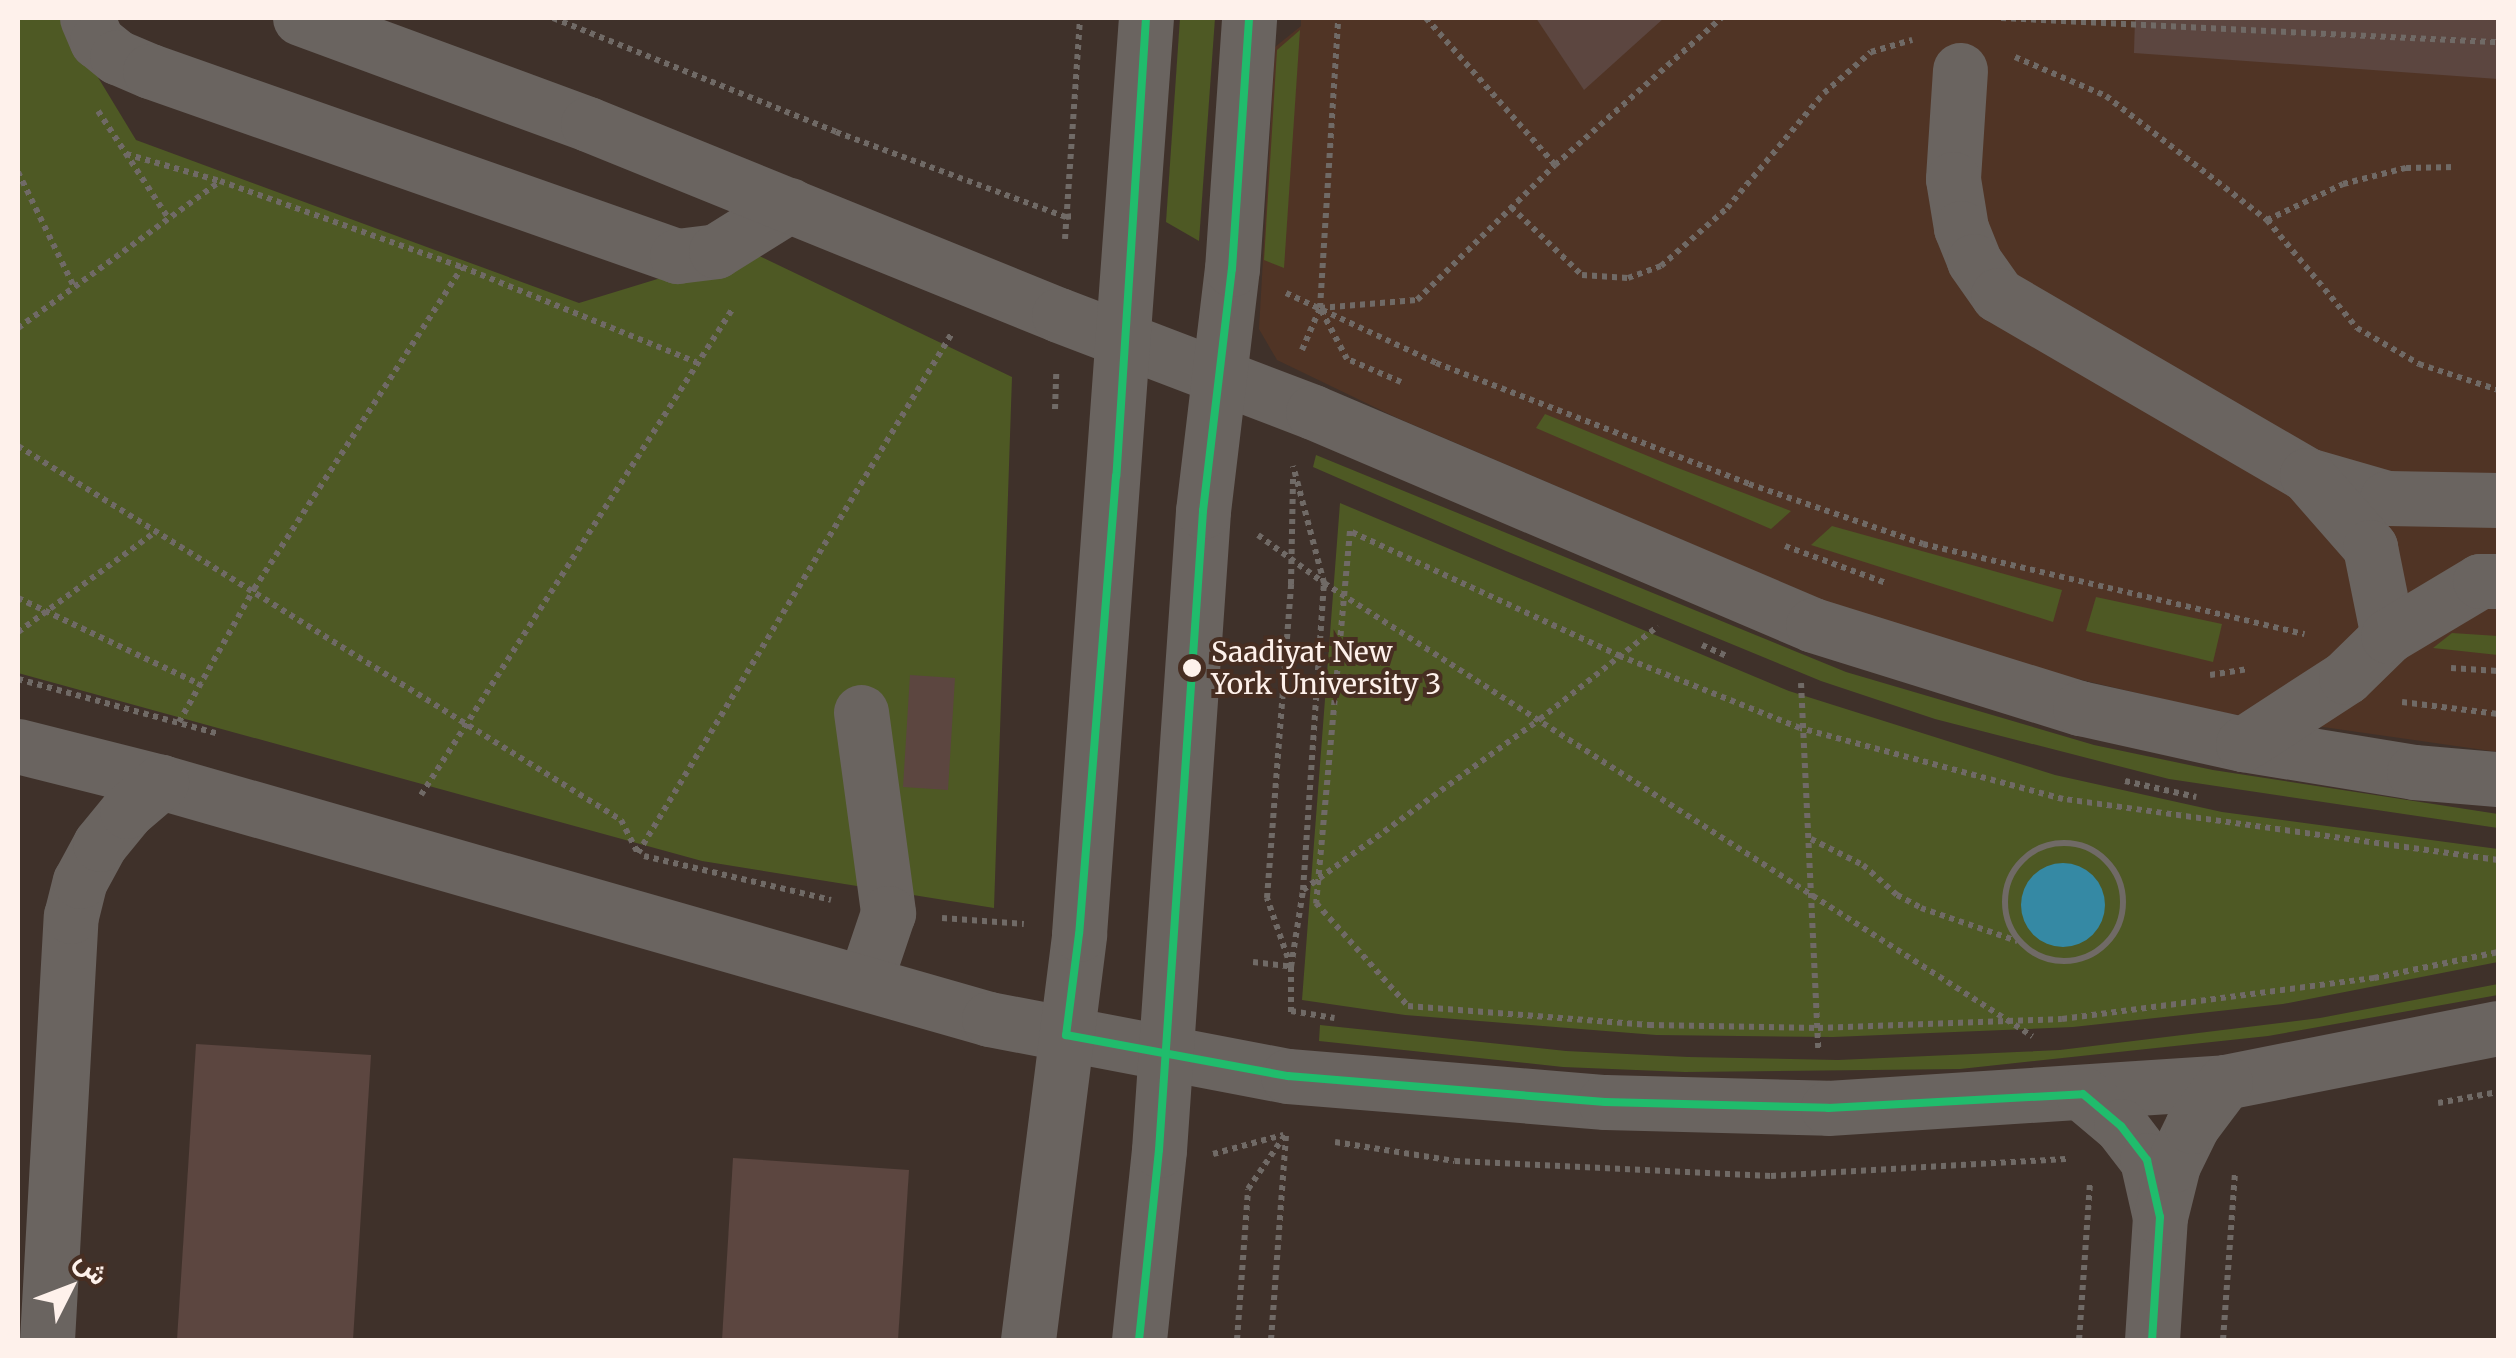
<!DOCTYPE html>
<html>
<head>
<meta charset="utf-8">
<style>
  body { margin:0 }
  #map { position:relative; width:2516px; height:1358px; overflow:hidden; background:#3f312a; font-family:Merriweather,Vazirmatn,serif }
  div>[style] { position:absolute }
  .built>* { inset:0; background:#503425 }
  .green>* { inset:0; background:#4e5924 }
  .water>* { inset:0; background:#3589a4 }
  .round { border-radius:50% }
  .building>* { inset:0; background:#5c4640 }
  .path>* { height:6px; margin-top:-3px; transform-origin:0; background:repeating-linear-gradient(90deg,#706a66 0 5px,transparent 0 10px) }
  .path>.ring { margin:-3px; padding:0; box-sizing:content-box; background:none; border:6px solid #706a66; border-radius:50% }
  .minor>* { height:55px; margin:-27.5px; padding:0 27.5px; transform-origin:27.5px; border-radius:27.5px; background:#6a6460 }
  .bus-1>* { height:8px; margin:-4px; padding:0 4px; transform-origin:4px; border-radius:4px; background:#20bc6c }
  .dots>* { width:28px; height:28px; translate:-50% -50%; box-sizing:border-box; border:5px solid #472e22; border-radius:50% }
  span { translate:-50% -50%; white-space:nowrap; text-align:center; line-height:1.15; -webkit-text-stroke:8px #472e22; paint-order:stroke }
  .bus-label { font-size:28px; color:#fef1eb }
  .left { translate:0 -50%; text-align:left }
  .frame { position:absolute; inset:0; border:20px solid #fef1eb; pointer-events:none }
  .north { position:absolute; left:20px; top:1238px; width:100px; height:100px; -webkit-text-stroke:8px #472e22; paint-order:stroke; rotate:48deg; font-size:28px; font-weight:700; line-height:40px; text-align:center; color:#fef1eb }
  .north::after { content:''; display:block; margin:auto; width:35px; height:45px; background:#fef1eb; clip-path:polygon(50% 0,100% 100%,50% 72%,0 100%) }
</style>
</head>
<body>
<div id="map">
  <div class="built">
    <i style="clip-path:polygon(1301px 18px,2498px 18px,2498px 752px,2218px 712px,2018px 665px,1869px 620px,1395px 417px,1277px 360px,1259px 329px,1275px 47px,1301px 26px)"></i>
  </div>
  <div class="green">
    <i style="clip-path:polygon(18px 18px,62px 18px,136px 140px,579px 303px,749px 251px,1012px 377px,994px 908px,702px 861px,18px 673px)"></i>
    <i style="clip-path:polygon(1180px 18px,1215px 18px,1199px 241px,1166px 222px)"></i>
    <i style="clip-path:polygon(1300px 30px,1284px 268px,1264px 260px,1277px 50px)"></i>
    <i style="clip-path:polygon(1545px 414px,1670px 465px,1791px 511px,1771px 529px,1536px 428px)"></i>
    <i style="clip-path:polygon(1316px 455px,1846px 672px,2094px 745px,2213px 770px,2498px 814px,2498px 828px,2169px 779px,1935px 719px,1821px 681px,1506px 551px,1313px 467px)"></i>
    <i style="clip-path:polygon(1340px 503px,1789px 691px,2055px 775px,2222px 812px,2498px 849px,2498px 962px,2283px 1004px,2073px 1027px,1833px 1037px,1656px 1035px,1405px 1015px,1302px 1000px)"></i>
    <i style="clip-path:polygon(1832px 526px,2062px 590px,2053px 622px,1811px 545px)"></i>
    <i style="clip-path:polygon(2096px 597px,2222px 624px,2213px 662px,2086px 631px)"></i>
    <i style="clip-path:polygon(2452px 633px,2498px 636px,2498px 655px,2433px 648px)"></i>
    <i style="clip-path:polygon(2498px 984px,2498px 995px,2268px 1036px,1960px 1069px,1685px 1072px,1563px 1067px,1319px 1041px,1320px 1025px,1566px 1051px,1688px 1057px,1838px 1060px,2060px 1050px,2320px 1018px)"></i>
  </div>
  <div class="water">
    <i class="round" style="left:2021px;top:863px;width:84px;height:84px"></i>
  </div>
  <div class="building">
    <i style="clip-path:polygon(1536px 18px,1664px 18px,1584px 90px)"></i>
    <i style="clip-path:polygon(2135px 18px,2498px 18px,2498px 79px,2134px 53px)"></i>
    <i style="clip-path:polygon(910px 675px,955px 678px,948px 790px,903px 787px)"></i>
    <i style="clip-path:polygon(196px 1044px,371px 1055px,353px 1340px,177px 1340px)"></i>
    <i style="clip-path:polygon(733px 1158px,909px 1170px,898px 1340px,722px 1340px)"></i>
  </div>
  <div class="path">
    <i style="left:553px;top:18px;width:305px;rotate:21.9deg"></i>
    <i style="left:836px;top:132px;width:245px;rotate:20.3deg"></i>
    <i style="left:1066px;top:217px;width:7px;rotate:-8deg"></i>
    <i style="left:1426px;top:18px;width:196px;rotate:48.7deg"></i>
    <i style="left:2001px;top:18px;width:498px;rotate:2.8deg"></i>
    <i style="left:2015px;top:57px;width:99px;rotate:23.2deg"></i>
    <i style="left:2106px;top:96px;width:203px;rotate:37.6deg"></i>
    <i style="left:2267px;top:220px;width:141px;rotate:50.2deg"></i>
    <i style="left:2357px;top:328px;width:72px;rotate:30.1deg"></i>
    <i style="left:2419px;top:364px;width:83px;rotate:18.2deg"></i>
    <i style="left:98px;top:111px;width:129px;rotate:56.7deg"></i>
    <i style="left:126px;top:154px;width:98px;rotate:16deg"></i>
    <i style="left:18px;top:172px;width:128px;rotate:64deg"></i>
    <i style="left:1511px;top:207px;width:98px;rotate:43.8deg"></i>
    <i style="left:1582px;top:275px;width:46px;rotate:3.7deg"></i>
    <i style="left:1628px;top:278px;width:35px;rotate:-20deg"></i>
    <i style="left:1661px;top:266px;width:88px;rotate:-41.3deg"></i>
    <i style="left:1727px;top:208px;width:150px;rotate:-49.9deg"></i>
    <i style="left:1824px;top:93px;width:62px;rotate:-41.1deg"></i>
    <i style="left:1871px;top:52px;width:43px;rotate:-16.3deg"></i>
    <i style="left:2267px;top:220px;width:84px;rotate:-25.3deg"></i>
    <i style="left:2343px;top:184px;width:65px;rotate:-14.3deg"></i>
    <i style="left:2406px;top:168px;width:50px;rotate:-1.1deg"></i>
    <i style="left:1065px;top:239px;width:222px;rotate:-86.1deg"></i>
    <i style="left:1286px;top:293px;width:166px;rotate:25deg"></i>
    <i style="left:1436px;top:363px;width:336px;rotate:21.1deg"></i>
    <i style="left:1749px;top:484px;width:184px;rotate:19deg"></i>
    <i style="left:1923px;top:544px;width:392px;rotate:13.3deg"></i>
    <i style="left:18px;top:328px;width:250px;rotate:-36deg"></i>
    <i style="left:220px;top:181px;width:257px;rotate:19.6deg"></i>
    <i style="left:462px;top:267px;width:253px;rotate:22.1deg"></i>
    <i style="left:1302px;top:350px;width:46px;rotate:-66.8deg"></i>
    <i style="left:1320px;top:308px;width:291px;rotate:-86.4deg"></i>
    <i style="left:1401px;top:382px;width:59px;rotate:-156.9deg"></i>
    <i style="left:1347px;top:359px;width:58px;rotate:-117.9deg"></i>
    <i style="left:1320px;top:308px;width:97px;rotate:-4.7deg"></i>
    <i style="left:1417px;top:300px;width:193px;rotate:-44.4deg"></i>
    <i style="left:1555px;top:165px;width:222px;rotate:-41.5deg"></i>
    <i style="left:1055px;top:409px;width:37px;rotate:-88deg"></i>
    <i style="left:18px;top:446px;width:710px;rotate:31.81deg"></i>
    <i style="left:621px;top:820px;width:38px;rotate:63deg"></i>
    <i style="left:1258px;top:535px;width:82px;rotate:36deg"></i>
    <i style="left:1324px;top:583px;width:841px;rotate:32.61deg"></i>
    <i style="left:1785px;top:546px;width:108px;rotate:20.1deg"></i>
    <i style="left:18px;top:598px;width:203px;rotate:25.4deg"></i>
    <i style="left:18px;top:632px;width:170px;rotate:-36.1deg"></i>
    <i style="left:1702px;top:645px;width:27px;rotate:24deg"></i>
    <i style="left:2451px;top:668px;width:47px;rotate:3.7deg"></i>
    <i style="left:2210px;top:675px;width:37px;rotate:-9deg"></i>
    <i style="left:18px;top:679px;width:208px;rotate:15.3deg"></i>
    <i style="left:1801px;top:683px;width:366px;rotate:87.3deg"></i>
    <i style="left:2402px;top:702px;width:97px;rotate:7.1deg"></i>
    <i style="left:179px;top:722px;width:153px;rotate:-60.6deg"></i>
    <i style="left:254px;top:589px;width:383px;rotate:-57.1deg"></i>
    <i style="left:2125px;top:781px;width:73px;rotate:12.7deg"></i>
    <i style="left:421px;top:795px;width:578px;rotate:-57.35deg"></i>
    <i style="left:1811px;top:839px;width:58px;rotate:26.6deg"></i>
    <i style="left:1863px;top:865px;width:45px;rotate:41.4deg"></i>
    <i style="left:1897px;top:895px;width:27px;rotate:28deg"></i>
    <i style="left:1921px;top:908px;width:102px;rotate:19deg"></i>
    <i class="ring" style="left:2005px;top:843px;width:112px;height:112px"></i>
    <i style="left:638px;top:853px;width:607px;rotate:-58.87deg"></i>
    <i style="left:644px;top:856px;width:192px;rotate:13.2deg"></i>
    <i style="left:2498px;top:860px;width:439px;rotate:-172deg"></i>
    <i style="left:2063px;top:799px;width:272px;rotate:-164.9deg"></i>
    <i style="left:1800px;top:728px;width:194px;rotate:-158.2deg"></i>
    <i style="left:1620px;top:656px;width:298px;rotate:-155.2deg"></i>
    <i style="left:1350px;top:531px;width:374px;rotate:95.2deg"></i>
    <i style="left:1316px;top:903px;width:138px;rotate:48.2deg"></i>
    <i style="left:1408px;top:1006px;width:242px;rotate:4.5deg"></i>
    <i style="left:1649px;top:1025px;width:169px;rotate:1deg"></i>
    <i style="left:1818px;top:1028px;width:244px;rotate:-2.1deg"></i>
    <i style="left:2062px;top:1019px;width:315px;rotate:-7.5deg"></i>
    <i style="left:2374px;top:978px;width:127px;rotate:-11.8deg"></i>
    <i style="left:1303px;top:890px;width:292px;rotate:-35.8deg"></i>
    <i style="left:1540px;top:719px;width:150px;rotate:-38.2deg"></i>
    <i style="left:942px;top:918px;width:82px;rotate:4.2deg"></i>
    <i style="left:1253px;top:962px;width:38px;rotate:7deg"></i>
    <i style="left:1291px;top:967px;width:73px;rotate:-109.2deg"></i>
    <i style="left:1267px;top:898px;width:315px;rotate:-85.6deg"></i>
    <i style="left:1291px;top:584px;width:106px;rotate:-88.9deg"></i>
    <i style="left:1291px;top:1011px;width:44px;rotate:9.2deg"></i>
    <i style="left:1291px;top:1012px;width:45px;rotate:-90deg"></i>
    <i style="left:1291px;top:967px;width:78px;rotate:-81.1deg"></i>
    <i style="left:1303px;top:890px;width:308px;rotate:-86.1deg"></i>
    <i style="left:1324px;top:583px;width:121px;rotate:-104.8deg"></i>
    <i style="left:2438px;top:1103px;width:61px;rotate:-10.4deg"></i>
    <i style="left:1335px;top:1142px;width:121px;rotate:9deg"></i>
    <i style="left:1455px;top:1161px;width:316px;rotate:2.7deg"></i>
    <i style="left:1771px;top:1176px;width:299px;rotate:-3.3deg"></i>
    <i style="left:1213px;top:1154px;width:73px;rotate:-15.2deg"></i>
    <i style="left:1237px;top:1340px;width:151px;rotate:-85.8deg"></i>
    <i style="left:1248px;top:1189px;width:65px;rotate:-55.6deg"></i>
    <i style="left:1271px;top:1340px;width:207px;rotate:-85.8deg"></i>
    <i style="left:2079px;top:1340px;width:156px;rotate:-86deg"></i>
    <i style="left:2223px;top:1340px;width:168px;rotate:-85.9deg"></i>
  </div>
  <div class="minor">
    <i style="left:87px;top:18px;width:25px;rotate:67deg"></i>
    <i style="left:97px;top:41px;width:26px;rotate:39deg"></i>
    <i style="left:117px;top:57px;width:36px;rotate:23deg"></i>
    <i style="left:150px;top:71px;width:559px;rotate:19.34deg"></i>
    <i style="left:677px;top:256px;width:39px;rotate:-7deg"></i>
    <i style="left:716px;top:251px;width:87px;rotate:-31.9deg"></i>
    <i style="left:300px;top:18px;width:307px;rotate:20.2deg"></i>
    <i style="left:588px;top:124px;width:508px;rotate:22.07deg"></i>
    <i style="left:1059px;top:315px;width:272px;rotate:20.9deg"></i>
    <i style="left:1313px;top:412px;width:543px;rotate:23.07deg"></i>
    <i style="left:1813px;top:625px;width:280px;rotate:17.3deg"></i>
    <i style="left:2080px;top:708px;width:167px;rotate:12.5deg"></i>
    <i style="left:2243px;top:744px;width:173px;rotate:9.3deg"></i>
    <i style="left:2414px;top:772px;width:84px;rotate:4.8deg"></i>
    <i style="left:1960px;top:70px;width:109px;rotate:93.7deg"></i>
    <i style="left:1953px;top:179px;width:50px;rotate:80.7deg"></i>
    <i style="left:1961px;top:228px;width:35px;rotate:68deg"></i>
    <i style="left:1974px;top:261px;width:42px;rotate:54.8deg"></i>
    <i style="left:1998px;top:295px;width:358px;rotate:30.2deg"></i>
    <i style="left:2307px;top:475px;width:83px;rotate:16deg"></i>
    <i style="left:2387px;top:498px;width:111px;rotate:1deg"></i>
    <i style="left:2307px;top:475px;width:96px;rotate:48.8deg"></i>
    <i style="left:2370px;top:547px;width:91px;rotate:78.6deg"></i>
    <i style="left:861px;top:712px;width:203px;rotate:82.3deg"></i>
    <i style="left:888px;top:913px;width:72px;rotate:108.7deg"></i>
    <i style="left:2243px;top:744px;width:123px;rotate:-33deg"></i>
    <i style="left:2346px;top:677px;width:59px;rotate:-44.3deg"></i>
    <i style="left:2388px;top:636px;width:107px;rotate:-30.9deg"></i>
    <i style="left:2480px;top:581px;width:18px"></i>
    <i style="left:18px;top:746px;width:147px;rotate:14.1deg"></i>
    <i style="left:161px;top:782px;width:861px;rotate:15.97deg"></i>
    <i style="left:989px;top:1019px;width:304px;rotate:10.8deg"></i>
    <i style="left:1288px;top:1076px;width:318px;rotate:4.7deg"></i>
    <i style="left:1605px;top:1102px;width:223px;rotate:1.5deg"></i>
    <i style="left:1828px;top:1108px;width:398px;rotate:-3.7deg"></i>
    <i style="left:2225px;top:1082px;width:278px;rotate:-11.2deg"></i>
    <i style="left:2083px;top:1094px;width:50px;rotate:40.1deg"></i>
    <i style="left:2121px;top:1126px;width:43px;rotate:52.6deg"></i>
    <i style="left:2147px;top:1160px;width:58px;rotate:77.2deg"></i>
    <i style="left:47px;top:1340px;width:425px;rotate:-86.8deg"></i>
    <i style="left:71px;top:916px;width:36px;rotate:-76deg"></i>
    <i style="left:80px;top:881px;width:42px;rotate:-61.6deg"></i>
    <i style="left:100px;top:844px;width:43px;rotate:-50.7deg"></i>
    <i style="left:127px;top:811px;width:45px;rotate:-40.5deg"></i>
    <i style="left:1028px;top:1340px;width:409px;rotate:-82.8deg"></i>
    <i style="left:1079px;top:934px;width:918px;rotate:-85.82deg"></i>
    <i style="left:1139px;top:1340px;width:191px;rotate:-84deg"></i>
    <i style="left:1159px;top:1150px;width:641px;rotate:-86.06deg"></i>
    <i style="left:1203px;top:511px;width:244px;rotate:-83.2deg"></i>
    <i style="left:1232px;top:269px;width:252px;rotate:-86.1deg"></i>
    <i style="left:2152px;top:1340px;width:123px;rotate:-86.3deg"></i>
    <i style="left:2160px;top:1217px;width:54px;rotate:-76deg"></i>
    <i style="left:2173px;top:1165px;width:43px;rotate:-64deg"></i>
    <i style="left:2192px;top:1126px;width:55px;rotate:-53.1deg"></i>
  </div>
  <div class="bus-1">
    <i style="left:1146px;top:18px;width:459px;rotate:93.7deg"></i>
    <i style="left:1116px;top:476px;width:459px;rotate:94.6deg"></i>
    <i style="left:1079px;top:934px;width:102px;rotate:97.3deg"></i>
    <i style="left:1066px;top:1035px;width:226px;rotate:10.5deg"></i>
    <i style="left:1288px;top:1076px;width:318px;rotate:4.7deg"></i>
    <i style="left:1605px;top:1102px;width:223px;rotate:1.5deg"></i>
    <i style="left:1828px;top:1108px;width:255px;rotate:-3.1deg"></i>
    <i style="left:2083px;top:1094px;width:50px;rotate:40.1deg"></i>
    <i style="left:2121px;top:1126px;width:43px;rotate:52.6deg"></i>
    <i style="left:2147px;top:1160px;width:58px;rotate:77.2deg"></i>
    <i style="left:2160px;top:1217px;width:123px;rotate:93.7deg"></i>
    <i style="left:1139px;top:1340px;width:191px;rotate:-84deg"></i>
    <i style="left:1159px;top:1150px;width:641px;rotate:-86.06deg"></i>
    <i style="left:1203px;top:511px;width:244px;rotate:-83.2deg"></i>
    <i style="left:1232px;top:269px;width:252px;rotate:-86.1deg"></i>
  </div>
  <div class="dots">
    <i style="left:1192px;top:668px;background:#fef1eb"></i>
  </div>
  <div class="bus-label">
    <span class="left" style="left:1211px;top:668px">Saadiyat New<br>York University 3</span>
  </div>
  <div class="frame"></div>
  <div class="north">ش</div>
</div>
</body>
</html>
